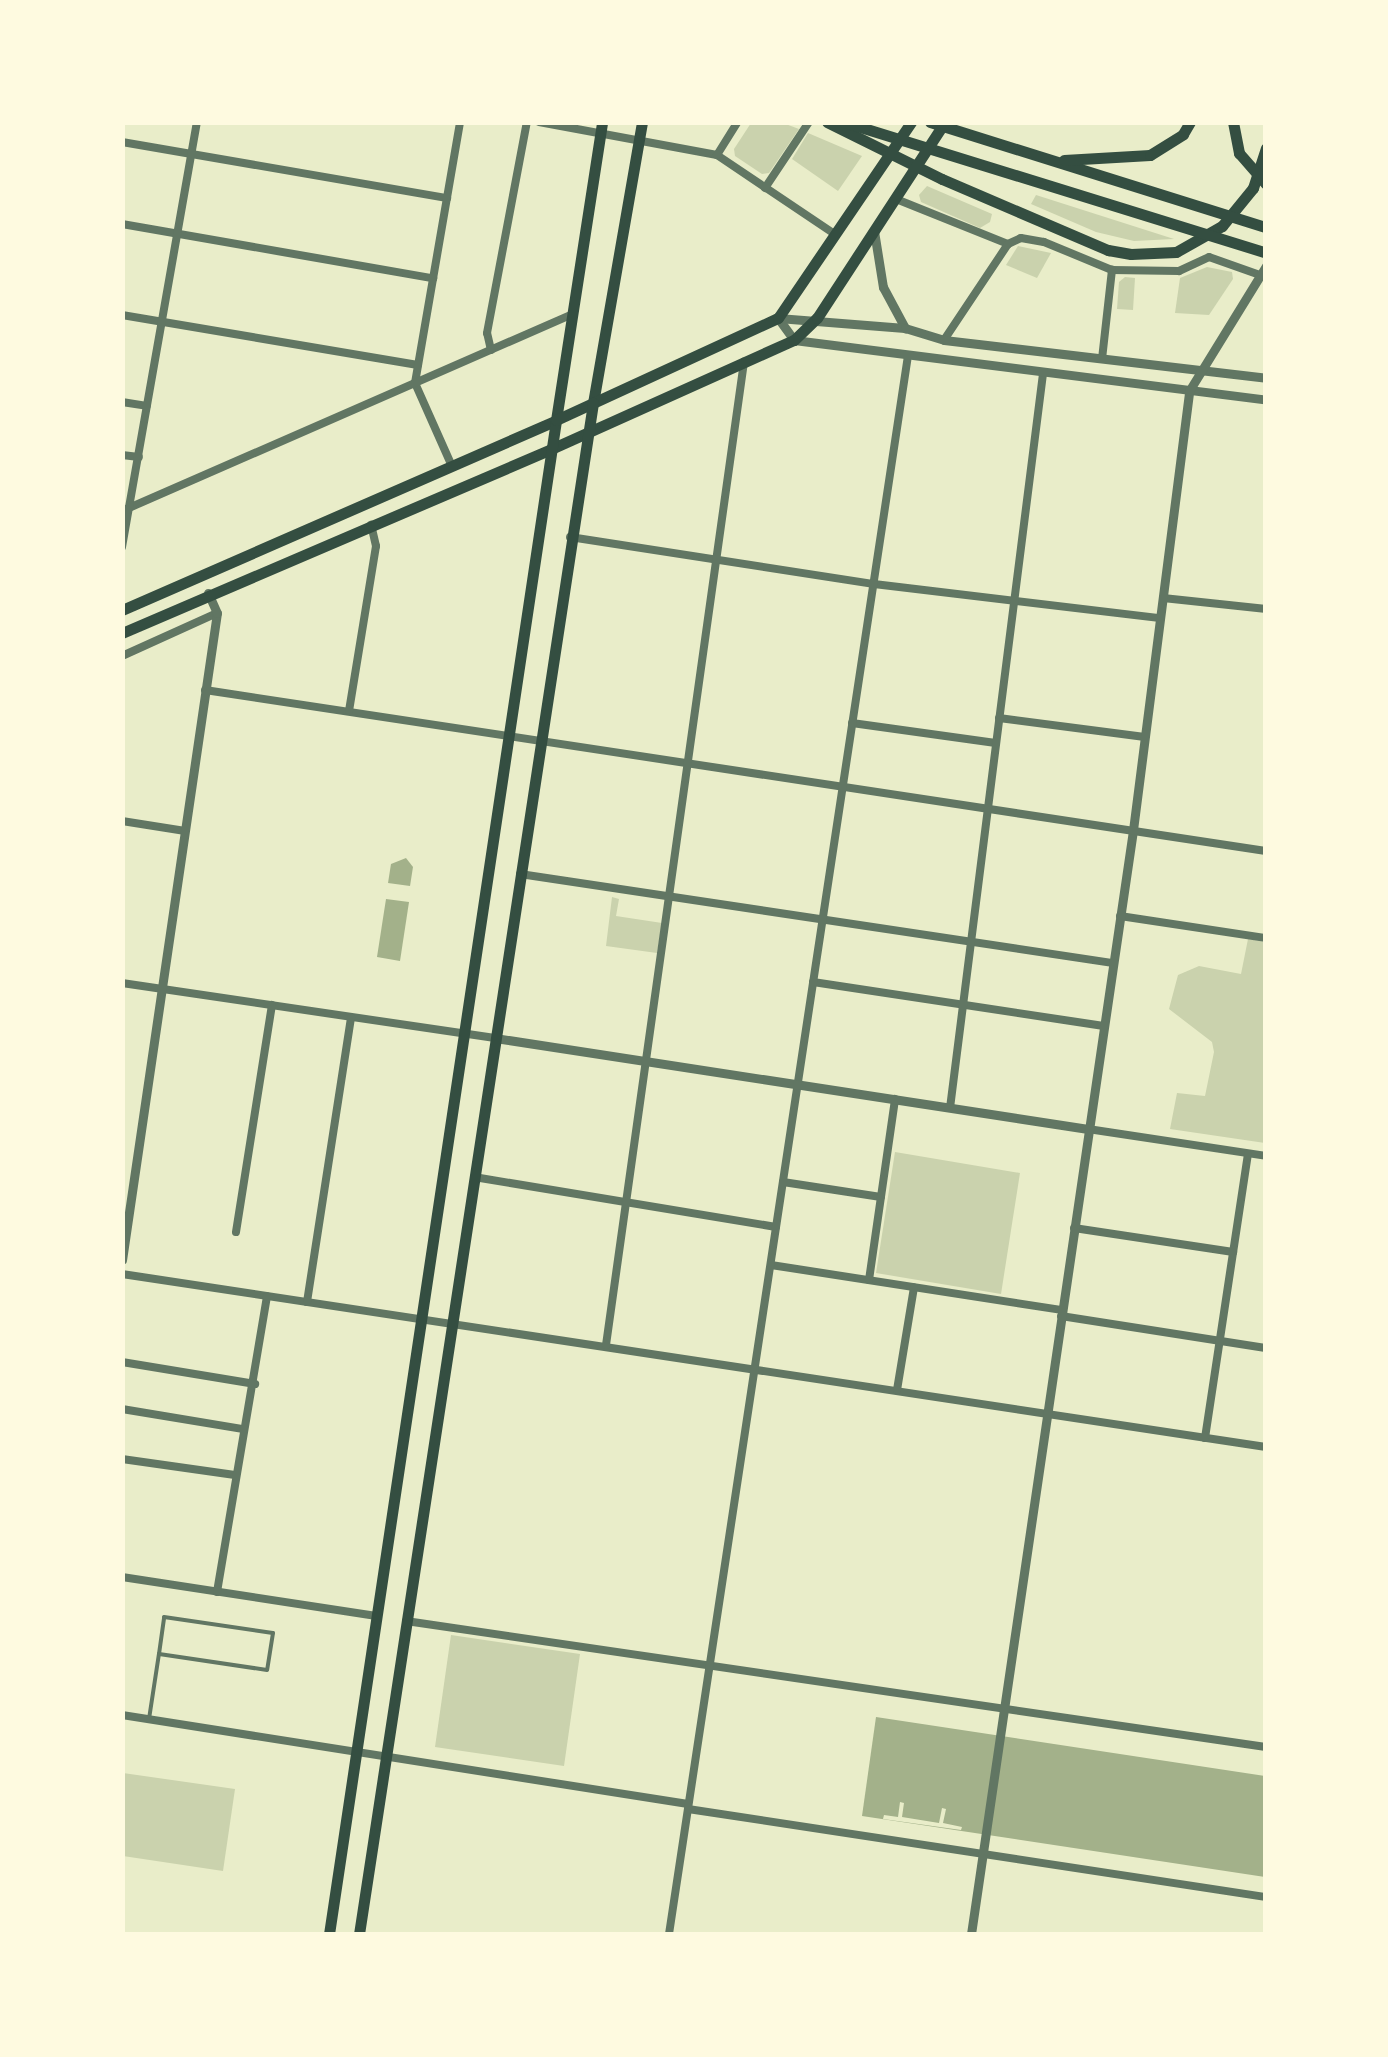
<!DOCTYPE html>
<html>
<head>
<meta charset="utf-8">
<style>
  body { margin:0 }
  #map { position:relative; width:1388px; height:2057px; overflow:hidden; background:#e9edc9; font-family:"Fira Sans",sans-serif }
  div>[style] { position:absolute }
  .green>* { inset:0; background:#cad2ad }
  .water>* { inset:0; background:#a3b18a }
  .pier>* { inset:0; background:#e9edc9 }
  .service>* { height:4px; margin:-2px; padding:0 2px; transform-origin:2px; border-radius:2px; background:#617663 }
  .minor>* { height:8px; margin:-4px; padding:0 4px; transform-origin:4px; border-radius:4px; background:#617663 }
  .tertiary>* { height:9px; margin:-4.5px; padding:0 4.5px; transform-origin:4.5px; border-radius:4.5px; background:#617663 }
  .primary>* { height:11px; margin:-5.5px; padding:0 5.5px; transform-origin:5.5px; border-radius:5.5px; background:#344e41 }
  .trunk>* { height:11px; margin:-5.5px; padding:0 5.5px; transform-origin:5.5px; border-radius:5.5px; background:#344e41 }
  span { translate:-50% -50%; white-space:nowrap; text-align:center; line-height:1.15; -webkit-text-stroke:10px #fefae0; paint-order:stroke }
  .frame { position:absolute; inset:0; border:125px solid #fefae0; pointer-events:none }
</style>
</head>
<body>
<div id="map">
  <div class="green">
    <i style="clip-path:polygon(751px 123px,783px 123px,799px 129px,769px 173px,762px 174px,735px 156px,734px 149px)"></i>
    <i style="clip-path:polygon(808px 133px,862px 156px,838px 191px,792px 159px)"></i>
    <i style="clip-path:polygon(927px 186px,992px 214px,990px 222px,980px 228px,921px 202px,919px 195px)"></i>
    <i style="clip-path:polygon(1036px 195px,1174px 239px,1134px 241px,1096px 232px,1031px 204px)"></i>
    <i style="clip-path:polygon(1018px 246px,1051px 253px,1037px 278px,1006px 265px)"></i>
    <i style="clip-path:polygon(1207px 267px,1232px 272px,1233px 279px,1209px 315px,1175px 313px,1180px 278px)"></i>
    <i style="clip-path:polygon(1125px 277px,1135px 278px,1133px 310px,1117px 309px,1119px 282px)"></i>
    <i style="clip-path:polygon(612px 897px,619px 899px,616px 916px,662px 923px,657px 953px,606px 946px)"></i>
    <i style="clip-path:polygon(1248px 939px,1265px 942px,1265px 1143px,1170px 1129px,1177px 1093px,1205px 1096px,1214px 1052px,1212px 1042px,1169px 1009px,1178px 975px,1199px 966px,1241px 974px)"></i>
    <i style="clip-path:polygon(895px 1152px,1020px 1173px,1001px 1294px,876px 1273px)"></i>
    <i style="clip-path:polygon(451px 1635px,580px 1654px,564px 1766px,435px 1747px)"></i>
    <i style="clip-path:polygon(123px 1773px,235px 1789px,223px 1871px,123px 1856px)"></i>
  </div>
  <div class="water">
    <i style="clip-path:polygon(406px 858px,413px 867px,410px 886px,388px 883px,391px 864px)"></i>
    <i style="clip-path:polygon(386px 899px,409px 902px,400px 961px,377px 957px)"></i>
    <i style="clip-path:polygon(876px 1717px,1265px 1776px,1265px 1877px,862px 1816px)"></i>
  </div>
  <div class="pier">
    <i style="clip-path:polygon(900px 1802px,904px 1803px,902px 1817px,939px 1823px,942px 1808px,946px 1809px,943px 1823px,962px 1827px,961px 1830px,883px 1819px,884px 1815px,898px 1817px)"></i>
  </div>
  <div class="service">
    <i style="left:149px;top:1719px;width:66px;rotate:-81.3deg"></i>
    <i style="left:159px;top:1654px;width:37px;rotate:-82deg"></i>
    <i style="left:164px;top:1617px;width:110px;rotate:8.4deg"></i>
    <i style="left:273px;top:1633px;width:37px;rotate:99deg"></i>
    <i style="left:267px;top:1670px;width:109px;rotate:-171.6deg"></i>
  </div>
  <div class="minor">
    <i style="left:539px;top:122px;width:181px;rotate:10.5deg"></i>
    <i style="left:717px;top:155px;width:143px;rotate:33.9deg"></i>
    <i style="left:122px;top:142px;width:330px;rotate:9.8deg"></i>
    <i style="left:717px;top:155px;width:39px;rotate:-58deg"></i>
    <i style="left:765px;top:188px;width:79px;rotate:-56.3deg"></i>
    <i style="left:896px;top:199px;width:121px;rotate:21.9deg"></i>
    <i style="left:1008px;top:244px;width:14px;rotate:-25deg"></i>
    <i style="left:1021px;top:238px;width:23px;rotate:10deg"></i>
    <i style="left:1044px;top:242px;width:74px;rotate:22.4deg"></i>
    <i style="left:1112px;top:270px;width:67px;rotate:0.9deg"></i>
    <i style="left:1179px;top:271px;width:33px;rotate:-25deg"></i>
    <i style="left:1209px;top:257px;width:54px;rotate:19.4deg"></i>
    <i style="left:122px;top:224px;width:316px;rotate:9.9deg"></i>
    <i style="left:122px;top:315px;width:300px;rotate:9.6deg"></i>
    <i style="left:944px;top:340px;width:115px;rotate:-56.3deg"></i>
    <i style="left:491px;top:350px;width:17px;rotate:-103deg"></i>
    <i style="left:487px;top:333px;width:215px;rotate:-79.3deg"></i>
    <i style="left:1102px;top:359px;width:90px;rotate:-83.6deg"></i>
    <i style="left:122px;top:402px;width:25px;rotate:9deg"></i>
    <i style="left:122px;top:455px;width:17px;rotate:7deg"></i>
    <i style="left:451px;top:464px;width:89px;rotate:-114deg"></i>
    <i style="left:415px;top:383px;width:265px;rotate:-80.2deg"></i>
    <i style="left:122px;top:511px;width:491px;rotate:-23.6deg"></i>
    <i style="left:570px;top:537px;width:308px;rotate:8.8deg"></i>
    <i style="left:874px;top:584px;width:288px;rotate:6.8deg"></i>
    <i style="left:122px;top:547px;width:432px;rotate:-80deg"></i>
    <i style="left:1163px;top:598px;width:104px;rotate:6.1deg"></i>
    <i style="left:122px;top:656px;width:104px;rotate:-24.4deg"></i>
    <i style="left:205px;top:690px;width:1073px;rotate:8.63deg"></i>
    <i style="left:349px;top:711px;width:167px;rotate:-80.7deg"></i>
    <i style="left:376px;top:546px;width:22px;rotate:-103deg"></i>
    <i style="left:999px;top:718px;width:147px;rotate:7.4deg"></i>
    <i style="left:852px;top:723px;width:145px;rotate:7.9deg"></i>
    <i style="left:122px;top:821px;width:64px;rotate:9deg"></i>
    <i style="left:520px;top:874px;width:600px;rotate:8.54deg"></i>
    <i style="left:1120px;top:916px;width:148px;rotate:8.6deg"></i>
    <i style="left:813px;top:982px;width:294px;rotate:8.6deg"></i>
    <i style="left:122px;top:983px;width:377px;rotate:8.4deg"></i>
    <i style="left:950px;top:1108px;width:740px;rotate:-82.78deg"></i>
    <i style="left:1088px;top:1129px;width:180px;rotate:8.6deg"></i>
    <i style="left:474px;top:1177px;width:306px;rotate:9.4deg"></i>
    <i style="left:783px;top:1182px;width:99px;rotate:8.7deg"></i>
    <i style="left:1074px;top:1228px;width:161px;rotate:8.6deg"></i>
    <i style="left:236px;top:1232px;width:230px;rotate:-81deg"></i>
    <i style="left:771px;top:1265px;width:295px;rotate:8.8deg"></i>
    <i style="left:122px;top:1274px;width:1157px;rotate:8.6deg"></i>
    <i style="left:869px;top:1280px;width:183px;rotate:-81.8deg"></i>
    <i style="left:307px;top:1302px;width:288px;rotate:-81.2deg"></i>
    <i style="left:1061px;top:1316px;width:207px;rotate:8.9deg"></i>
    <i style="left:606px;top:1345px;width:993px;rotate:-82.01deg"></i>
    <i style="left:122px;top:1362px;width:135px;rotate:9.4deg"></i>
    <i style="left:897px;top:1390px;width:104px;rotate:-80.6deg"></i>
    <i style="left:122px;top:1409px;width:123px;rotate:9.4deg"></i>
    <i style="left:1205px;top:1438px;width:287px;rotate:-81.4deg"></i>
    <i style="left:122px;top:1459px;width:114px;rotate:8.1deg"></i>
    <i style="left:122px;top:1577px;width:259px;rotate:8.7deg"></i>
    <i style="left:217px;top:1592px;width:300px;rotate:-80.4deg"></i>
    <i style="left:406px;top:1621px;width:869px;rotate:8.34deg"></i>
    <i style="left:122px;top:1715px;width:573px;rotate:8.94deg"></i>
    <i style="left:688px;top:1809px;width:585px;rotate:8.66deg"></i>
    <i style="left:669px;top:1934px;width:1596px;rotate:-81.39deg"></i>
  </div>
  <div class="tertiary">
    <i style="left:874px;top:231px;width:57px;rotate:80.9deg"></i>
    <i style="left:883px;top:287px;width:47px;rotate:61.8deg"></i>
    <i style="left:778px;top:318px;width:27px;rotate:54deg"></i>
    <i style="left:794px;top:340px;width:476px;rotate:7.2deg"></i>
    <i style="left:778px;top:318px;width:127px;rotate:4.5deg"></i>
    <i style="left:905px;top:328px;width:41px;rotate:17.1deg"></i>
    <i style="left:944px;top:340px;width:324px;rotate:6.7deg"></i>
    <i style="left:495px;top:1038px;width:600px;rotate:8.72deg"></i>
    <i style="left:122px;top:1260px;width:654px;rotate:-81.65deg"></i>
    <i style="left:217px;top:613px;width:22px;rotate:-114deg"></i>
    <i style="left:971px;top:1934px;width:1116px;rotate:-81.65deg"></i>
    <i style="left:1133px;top:830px;width:443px;rotate:-82.7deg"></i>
    <i style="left:1189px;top:391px;width:147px;rotate:-58.4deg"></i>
  </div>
  <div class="primary">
    <i style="left:593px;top:403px;width:285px;rotate:-80.1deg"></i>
    <i style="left:122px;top:610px;width:474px;rotate:-23.6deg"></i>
    <i style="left:556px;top:420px;width:302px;rotate:-81.2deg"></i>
    <i style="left:122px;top:633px;width:467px;rotate:-23.2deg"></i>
  </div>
  <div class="trunk">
    <i style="left:827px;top:122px;width:128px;rotate:26.4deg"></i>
    <i style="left:942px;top:179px;width:181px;rotate:23.2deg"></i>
    <i style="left:1108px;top:250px;width:23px;rotate:10deg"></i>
    <i style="left:1131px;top:254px;width:45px;rotate:-2.5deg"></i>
    <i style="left:1176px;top:252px;width:53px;rotate:-29.5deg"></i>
    <i style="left:1222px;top:226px;width:49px;rotate:-50.8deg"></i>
    <i style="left:1253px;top:188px;width:42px;rotate:-72deg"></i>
    <i style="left:844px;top:122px;width:442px;rotate:17.2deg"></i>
    <i style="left:930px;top:122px;width:352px;rotate:17.4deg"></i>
    <i style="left:1233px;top:122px;width:32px;rotate:79deg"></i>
    <i style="left:1239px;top:153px;width:41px;rotate:48.9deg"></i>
    <i style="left:1064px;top:160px;width:86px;rotate:-3.3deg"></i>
    <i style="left:1150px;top:155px;width:39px;rotate:-32deg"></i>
    <i style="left:1183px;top:134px;width:14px;rotate:-60deg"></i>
    <i style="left:551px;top:449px;width:266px;rotate:-24.2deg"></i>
    <i style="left:794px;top:340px;width:32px;rotate:-44deg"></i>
    <i style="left:817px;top:318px;width:234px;rotate:-56.9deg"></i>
    <i style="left:329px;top:1934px;width:1531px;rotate:-81.47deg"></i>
    <i style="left:556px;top:420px;width:244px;rotate:-24.7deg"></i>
    <i style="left:778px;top:318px;width:237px;rotate:-55.8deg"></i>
    <i style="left:359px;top:1934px;width:1549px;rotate:-81.31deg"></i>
  </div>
  <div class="frame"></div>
</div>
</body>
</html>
